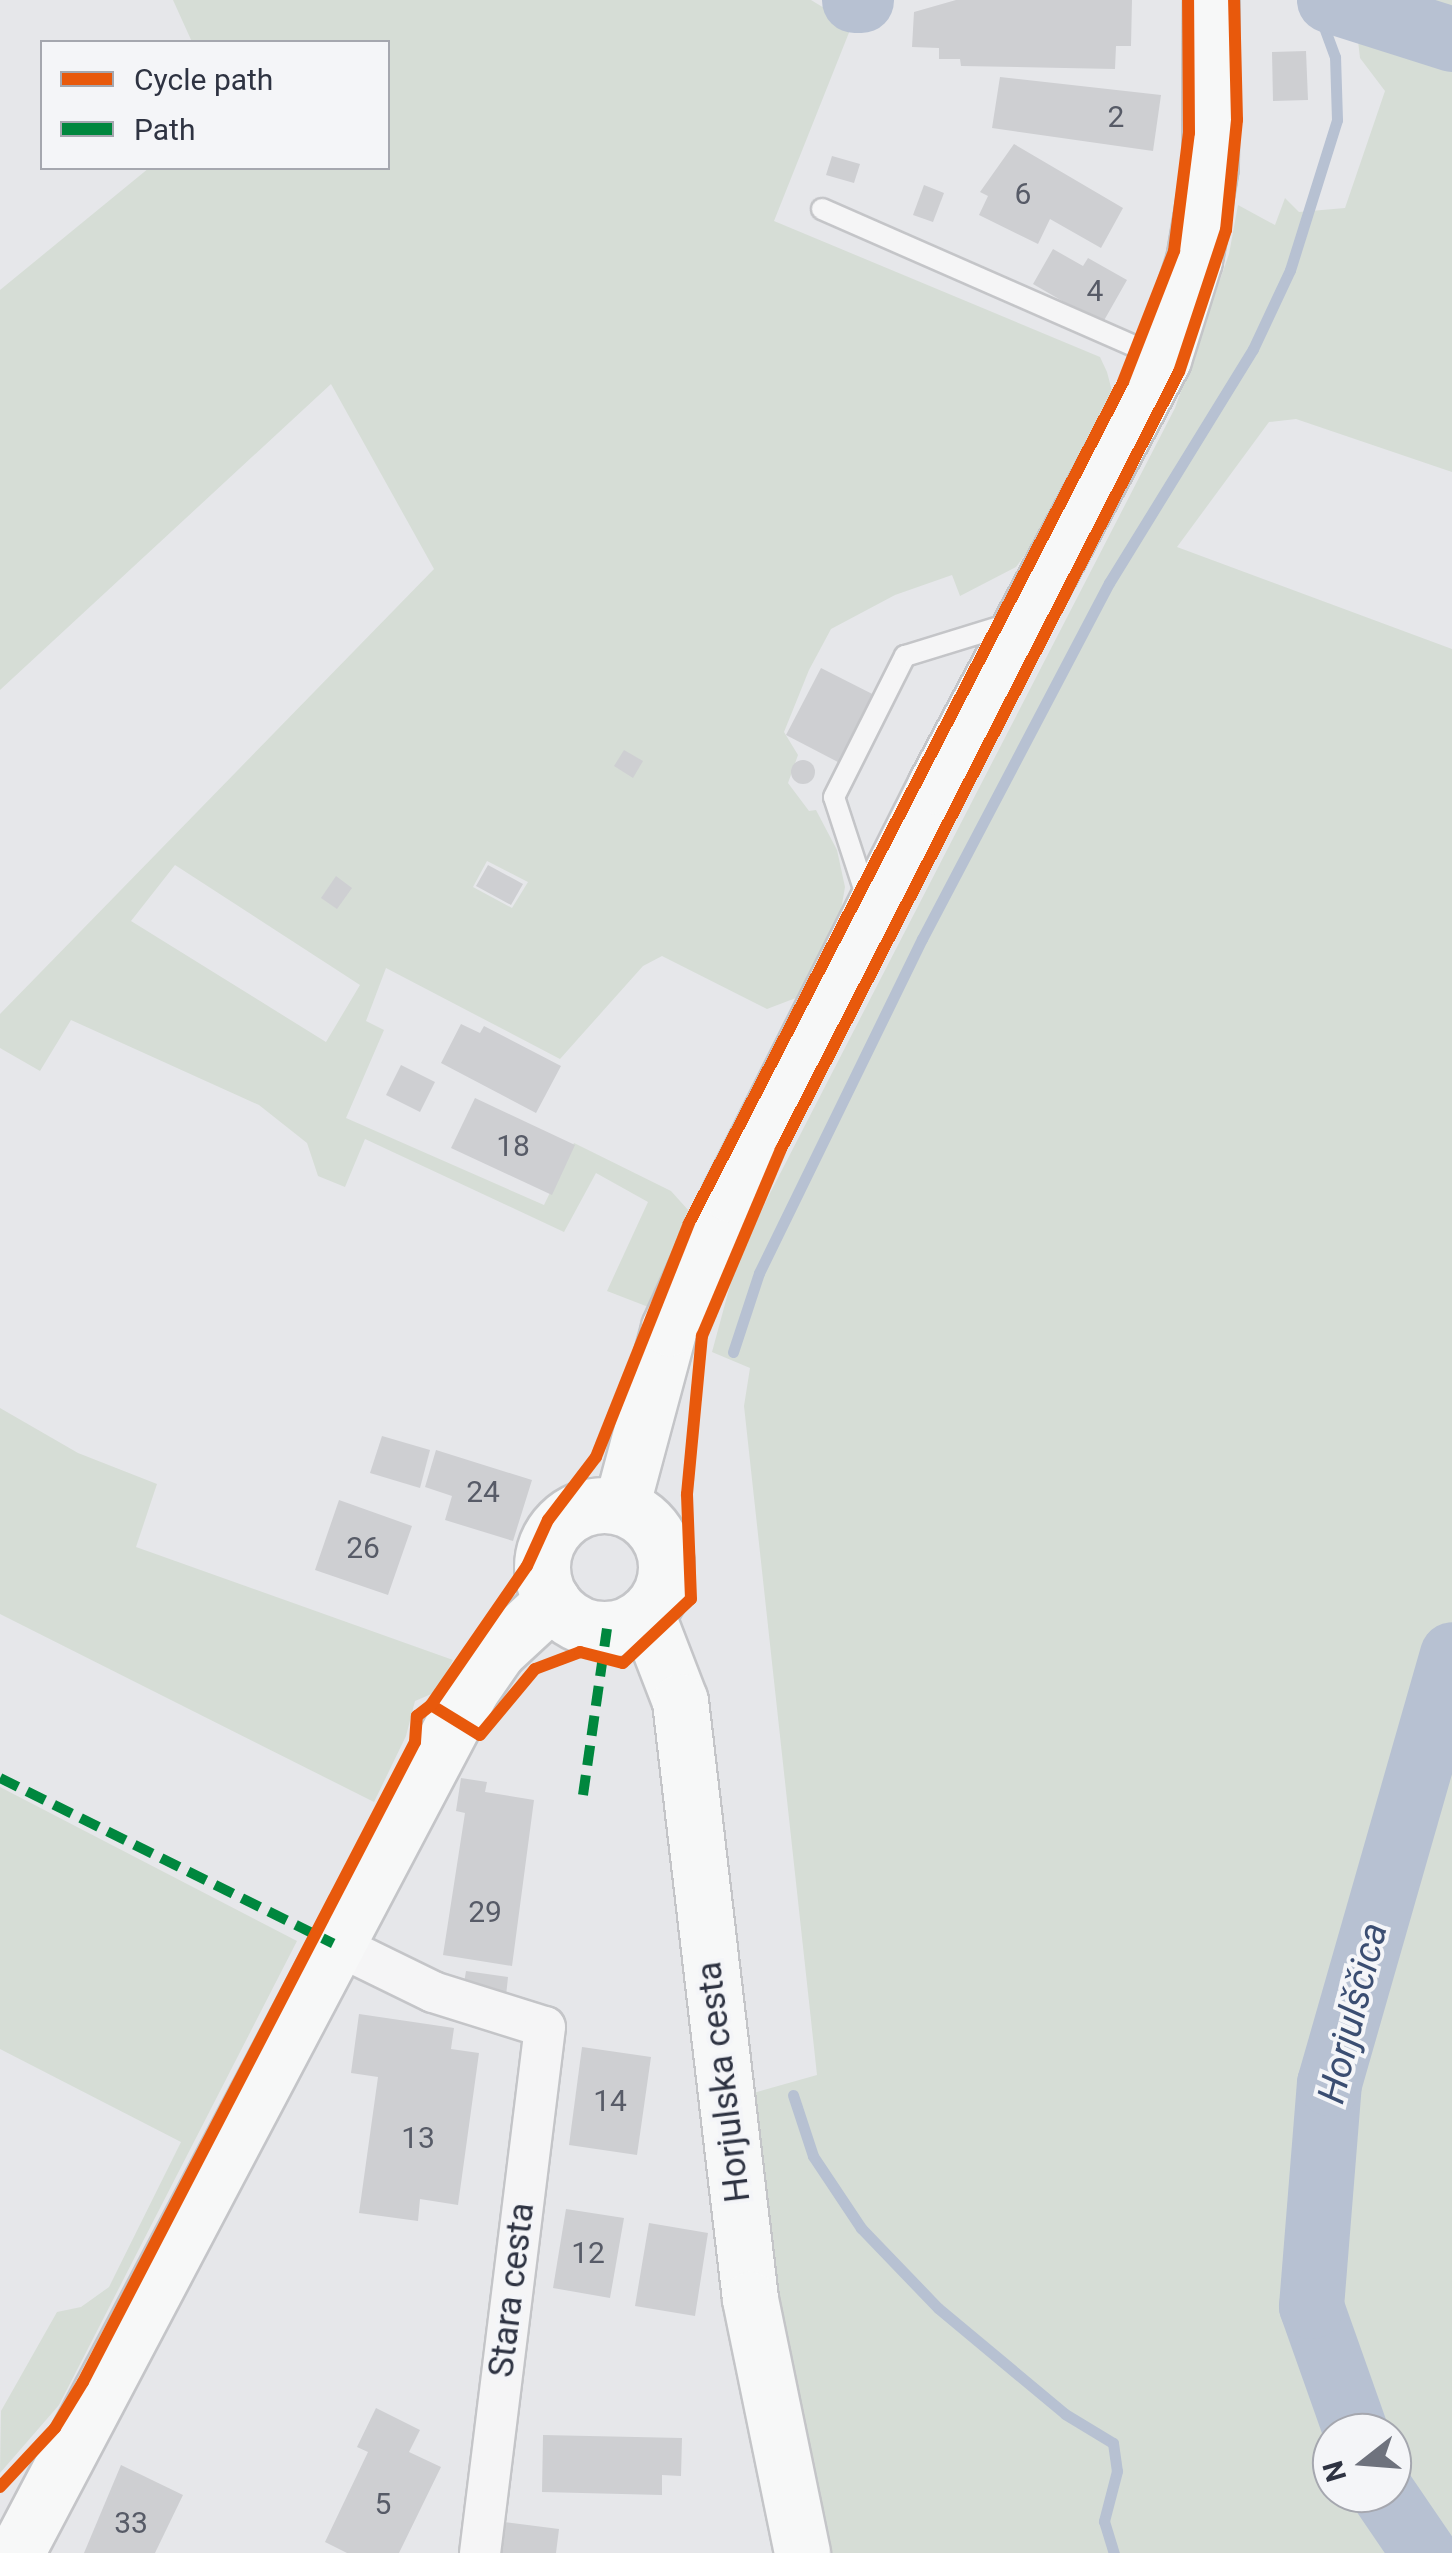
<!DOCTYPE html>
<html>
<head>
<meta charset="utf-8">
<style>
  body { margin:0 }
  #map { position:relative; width:1452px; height:2553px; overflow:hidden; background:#e6e7ea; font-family:Roboto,sans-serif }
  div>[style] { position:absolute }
  .green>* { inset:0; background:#d6ddd6 }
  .stream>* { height:11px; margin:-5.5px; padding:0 5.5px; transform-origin:5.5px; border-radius:5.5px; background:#b7c1d2 }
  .river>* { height:65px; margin:-32.5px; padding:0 32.5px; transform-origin:32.5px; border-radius:32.5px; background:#b7c1d2 }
  .building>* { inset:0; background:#cecfd2 }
  .round { border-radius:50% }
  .roads { filter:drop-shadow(2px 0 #c4c5c8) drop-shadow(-2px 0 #c4c5c8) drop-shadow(0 2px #c4c5c8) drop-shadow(0 -2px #c4c5c8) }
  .lane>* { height:20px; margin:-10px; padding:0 10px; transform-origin:10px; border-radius:10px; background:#f5f5f6 }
  .street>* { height:40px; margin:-20px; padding:0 20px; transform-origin:20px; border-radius:20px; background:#f5f5f6 }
  .secondary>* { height:55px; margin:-27.5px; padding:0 27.5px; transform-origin:27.5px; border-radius:27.5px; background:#f7f8f8 }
  .secondary>.ring { margin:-27.5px; padding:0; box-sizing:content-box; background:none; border:55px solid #f7f8f8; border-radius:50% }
  .quiet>* { height:10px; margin-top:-5px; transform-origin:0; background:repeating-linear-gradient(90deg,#00873e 0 20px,transparent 0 30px) }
  .cycleway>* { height:12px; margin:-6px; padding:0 6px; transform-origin:6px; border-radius:6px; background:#e8590c }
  span { translate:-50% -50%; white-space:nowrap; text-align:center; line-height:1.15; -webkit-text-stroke:8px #f4f5f8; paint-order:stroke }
  .number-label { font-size:30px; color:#575b67 }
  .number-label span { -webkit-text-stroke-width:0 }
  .street-label { font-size:35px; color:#2e3342 }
  .water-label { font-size:38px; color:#3b4e72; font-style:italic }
  .legend { position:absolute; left:40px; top:40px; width:350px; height:130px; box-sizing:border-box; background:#f4f5f8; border:2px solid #a5a7af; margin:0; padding:12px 18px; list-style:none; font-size:30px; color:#2e3342 }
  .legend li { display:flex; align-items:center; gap:20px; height:50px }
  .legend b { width:50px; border:2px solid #a5a7af }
  .north { position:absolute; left:1312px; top:2413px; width:100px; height:100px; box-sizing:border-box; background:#f4f5f8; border:2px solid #a5a7af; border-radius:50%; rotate:253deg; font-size:28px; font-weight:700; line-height:40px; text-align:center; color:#2e3342 }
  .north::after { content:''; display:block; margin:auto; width:35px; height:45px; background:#6e727d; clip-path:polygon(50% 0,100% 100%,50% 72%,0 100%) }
</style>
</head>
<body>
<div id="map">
  <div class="green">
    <i style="clip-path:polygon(evenodd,173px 0,811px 0,852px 25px,774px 221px,1100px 357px,1107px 372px,1113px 395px,1042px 532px,1016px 567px,960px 596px,952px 575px,895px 595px,831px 629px,809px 670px,784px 732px,798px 755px,788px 783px,809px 811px,816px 810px,837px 850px,845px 887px,837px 933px,801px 996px,767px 1009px,662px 956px,643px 966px,560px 1059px,386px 968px,366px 1021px,384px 1030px,346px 1118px,544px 1205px,574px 1143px,671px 1191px,689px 1211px,651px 1308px,607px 1291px,648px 1202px,596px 1173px,564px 1232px,365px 1139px,345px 1187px,318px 1176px,307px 1143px,259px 1105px,71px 1020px,40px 1071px,0 1048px,0 1014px,434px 569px,331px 384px,0 690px,0 290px,149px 168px,388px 168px,388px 42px,192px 42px,173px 0,487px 861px,528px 882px,512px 908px,473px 887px,487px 861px,173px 0,175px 865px,360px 985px,326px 1042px,131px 921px,175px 865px)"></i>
    <i style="clip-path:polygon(evenodd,1392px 0,1452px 0,1452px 472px,1296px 419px,1269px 422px,1177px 547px,1452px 649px,1452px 2553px,818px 2553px,743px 2096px,817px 2075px,744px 1406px,750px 1368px,712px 1352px,735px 1267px,767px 1199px,1175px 408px,1229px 254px,1238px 205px,1275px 225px,1285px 198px,1299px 212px,1345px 208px,1385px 91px,1360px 58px,1357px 32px,1374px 7px,1392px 0,1332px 2433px,1392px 2433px,1392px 2493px,1332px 2493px,1332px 2433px)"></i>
    <i style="clip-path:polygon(0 1408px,78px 1453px,157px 1484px,136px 1547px,453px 1660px,436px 1692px,415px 1701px,406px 1736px,374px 1802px,0 1614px)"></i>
    <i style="clip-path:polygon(0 1787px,297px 1941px,59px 2405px,0 2473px,1px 2411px,57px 2312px,81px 2307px,109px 2287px,181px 2142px,0 2049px)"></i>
  </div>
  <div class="stream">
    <i style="left:733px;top:1352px;width:83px;rotate:-71.8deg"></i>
    <i style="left:759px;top:1273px;width:372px;rotate:-64deg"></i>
    <i style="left:922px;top:939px;width:402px;rotate:-62.3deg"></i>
    <i style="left:1109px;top:583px;width:275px;rotate:-58.4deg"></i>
    <i style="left:1253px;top:349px;width:87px;rotate:-64.9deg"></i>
    <i style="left:1290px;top:270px;width:157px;rotate:-72.6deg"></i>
    <i style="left:1337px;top:120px;width:63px;rotate:-91.8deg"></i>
    <i style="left:1335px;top:57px;width:61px;rotate:-110.2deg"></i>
    <i style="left:793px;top:2095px;width:64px;rotate:71.8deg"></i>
    <i style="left:813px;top:2156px;width:87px;rotate:56.3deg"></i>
    <i style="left:861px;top:2228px;width:111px;rotate:46.1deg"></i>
    <i style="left:938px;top:2308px;width:165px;rotate:39.8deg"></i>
    <i style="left:1065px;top:2414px;width:56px;rotate:31.1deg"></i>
    <i style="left:1113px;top:2443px;width:28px;rotate:82deg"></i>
    <i style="left:1117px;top:2471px;width:52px;rotate:104.6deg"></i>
    <i style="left:1104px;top:2521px;width:34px;rotate:73deg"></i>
  </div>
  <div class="river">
    <i style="left:854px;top:0;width:7px"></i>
    <i style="left:1329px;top:0;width:129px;rotate:17.6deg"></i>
    <i style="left:1356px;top:2433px;width:135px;rotate:-109.5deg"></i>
    <i style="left:1311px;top:2306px;width:224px;rotate:-85.4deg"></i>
    <i style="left:1329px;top:2083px;width:446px;rotate:-74deg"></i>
    <i style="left:1383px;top:2493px;width:73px;rotate:55.7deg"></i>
  </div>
  <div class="building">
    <i style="clip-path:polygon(956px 0,1132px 0,1131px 46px,1116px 46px,1115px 69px,961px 66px,960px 59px,939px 59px,939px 48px,912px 47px,914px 12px)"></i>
    <i style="clip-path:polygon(1306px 51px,1308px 100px,1273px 101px,1272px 52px)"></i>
    <i style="clip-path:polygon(1000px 77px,1161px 95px,1153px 151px,992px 128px)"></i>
    <i style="clip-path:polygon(1014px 144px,1123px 208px,1101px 248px,1050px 219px,1038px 244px,979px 215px,988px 196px,980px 192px)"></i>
    <i style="clip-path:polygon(832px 156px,860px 164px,854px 183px,826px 175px)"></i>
    <i style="clip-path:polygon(924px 185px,944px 193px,933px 222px,913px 215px)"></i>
    <i style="clip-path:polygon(1053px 249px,1083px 266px,1088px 258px,1127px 280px,1102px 324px,1033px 284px)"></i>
    <i style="clip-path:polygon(821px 668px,894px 705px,859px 773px,786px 735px)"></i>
    <i style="clip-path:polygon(624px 750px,643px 761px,633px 778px,614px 766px)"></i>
    <i class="round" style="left:791px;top:760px;width:24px;height:24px"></i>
    <i style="clip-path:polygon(488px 865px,523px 884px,511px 905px,476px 886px)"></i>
    <i style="clip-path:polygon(336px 876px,352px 888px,337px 909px,321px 898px)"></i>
    <i style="clip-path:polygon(461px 1024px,480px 1033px,484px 1026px,561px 1066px,536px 1113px,441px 1063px)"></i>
    <i style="clip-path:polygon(401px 1065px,435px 1082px,420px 1112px,386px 1095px)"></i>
    <i style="clip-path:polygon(475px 1098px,575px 1145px,552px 1195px,451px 1148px)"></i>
    <i style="clip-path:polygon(382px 1436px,430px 1450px,420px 1488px,370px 1473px)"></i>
    <i style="clip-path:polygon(436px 1450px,532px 1480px,513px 1541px,445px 1520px,452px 1496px,425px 1487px)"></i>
    <i style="clip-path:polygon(339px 1500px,412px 1526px,388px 1595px,315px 1570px)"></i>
    <i style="clip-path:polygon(461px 1778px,487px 1782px,485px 1792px,534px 1800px,512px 1966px,443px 1955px,465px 1813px,456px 1811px)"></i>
    <i style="clip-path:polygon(466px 1971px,508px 1977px,506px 1996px,463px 1990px)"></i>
    <i style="clip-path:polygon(359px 2014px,454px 2028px,451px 2049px,479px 2053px,458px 2205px,420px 2199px,418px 2221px,359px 2213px,378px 2077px,351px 2073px)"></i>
    <i style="clip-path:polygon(582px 2047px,651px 2057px,637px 2155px,569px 2145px)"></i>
    <i style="clip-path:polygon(566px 2209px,624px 2218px,610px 2298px,553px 2288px)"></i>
    <i style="clip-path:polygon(649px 2223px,708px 2233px,695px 2316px,635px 2306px)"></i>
    <i style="clip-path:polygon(376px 2408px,420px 2430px,409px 2452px,441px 2467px,399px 2553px,347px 2553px,325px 2542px,368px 2452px,357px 2447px)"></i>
    <i style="clip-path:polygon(543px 2435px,682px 2438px,681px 2476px,662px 2475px,662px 2495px,542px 2492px)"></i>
    <i style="clip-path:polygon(121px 2465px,183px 2495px,155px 2553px,84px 2553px)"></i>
    <i style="clip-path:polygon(504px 2522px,559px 2529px,556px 2553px,501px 2553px)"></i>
  </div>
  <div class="roads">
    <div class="lane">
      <i style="left:822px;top:209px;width:371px;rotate:23.7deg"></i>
      <i style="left:867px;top:898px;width:106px;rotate:-108.1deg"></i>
      <i style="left:834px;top:797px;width:158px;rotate:-63.3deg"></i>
      <i style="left:905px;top:656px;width:112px;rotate:-17.1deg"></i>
    </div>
    <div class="street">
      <i style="left:333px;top:1943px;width:111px;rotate:26.1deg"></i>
      <i style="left:433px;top:1992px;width:117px;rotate:17.4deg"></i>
      <i style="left:545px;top:2027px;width:530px;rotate:97.04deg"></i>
    </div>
    <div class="secondary">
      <i class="ring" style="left:542px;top:1505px;width:69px;height:69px"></i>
      <i style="left:621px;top:1507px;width:185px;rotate:-75deg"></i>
      <i style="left:669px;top:1328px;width:147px;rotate:-65.5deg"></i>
      <i style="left:730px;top:1194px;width:457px;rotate:-63.3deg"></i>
      <i style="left:935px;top:786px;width:484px;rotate:-61.9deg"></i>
      <i style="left:1163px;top:359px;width:104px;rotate:-72.6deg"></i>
      <i style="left:1194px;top:260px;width:95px;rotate:-80.3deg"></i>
      <i style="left:1210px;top:166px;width:166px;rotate:-89.7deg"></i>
      <i style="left:646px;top:1613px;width:94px;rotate:68.9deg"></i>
      <i style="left:680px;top:1701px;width:602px;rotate:83.32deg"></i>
      <i style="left:750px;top:2299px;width:259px;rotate:78.4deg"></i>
      <i style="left:16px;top:2553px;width:976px;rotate:-62.2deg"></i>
      <i style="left:471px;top:1690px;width:47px;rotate:-55.3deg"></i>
      <i style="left:498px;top:1651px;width:74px;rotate:-42.8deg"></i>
    </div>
  </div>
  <div class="quiet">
    <i style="left:0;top:1778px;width:372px;rotate:26.4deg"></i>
    <i style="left:583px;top:1795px;width:168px;rotate:-81.8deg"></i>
  </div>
  <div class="cycleway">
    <i style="left:431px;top:1705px;width:57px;rotate:31.5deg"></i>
    <i style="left:480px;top:1735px;width:86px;rotate:-50.2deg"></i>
    <i style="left:535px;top:1669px;width:48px;rotate:-20.7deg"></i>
    <i style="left:580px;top:1652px;width:44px;rotate:14.3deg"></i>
    <i style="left:623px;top:1663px;width:93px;rotate:-43.3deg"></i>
    <i style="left:691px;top:1599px;width:105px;rotate:-92.2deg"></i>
    <i style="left:687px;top:1494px;width:159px;rotate:-84.6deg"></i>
    <i style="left:702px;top:1336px;width:203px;rotate:-67.1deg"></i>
    <i style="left:781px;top:1149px;width:873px;rotate:-62.88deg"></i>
    <i style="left:1179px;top:372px;width:150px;rotate:-71.7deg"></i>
    <i style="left:1226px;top:230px;width:111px;rotate:-84.3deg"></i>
    <i style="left:1237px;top:120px;width:120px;rotate:-91.4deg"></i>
    <i style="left:0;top:2487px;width:81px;rotate:-47deg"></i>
    <i style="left:55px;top:2428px;width:54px;rotate:-58.7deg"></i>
    <i style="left:83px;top:2382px;width:721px;rotate:-62.58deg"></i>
    <i style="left:415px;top:1742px;width:26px;rotate:-86deg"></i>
    <i style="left:417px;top:1716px;width:18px;rotate:-38deg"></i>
    <i style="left:431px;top:1705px;width:169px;rotate:-55.4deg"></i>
    <i style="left:527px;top:1566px;width:51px;rotate:-65.5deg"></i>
    <i style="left:548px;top:1520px;width:79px;rotate:-52.7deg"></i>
    <i style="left:596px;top:1457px;width:252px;rotate:-68.3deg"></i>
    <i style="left:689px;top:1223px;width:946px;rotate:-62.7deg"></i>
    <i style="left:1123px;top:382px;width:141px;rotate:-68.7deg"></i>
    <i style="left:1174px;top:251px;width:119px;rotate:-82.8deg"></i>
    <i style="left:1189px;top:133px;width:133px;rotate:-90.4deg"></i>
  </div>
  <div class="number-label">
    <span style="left:1116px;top:117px">2</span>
    <span style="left:1023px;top:194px">6</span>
    <span style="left:1095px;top:291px">4</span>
    <span style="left:513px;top:1146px">18</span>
    <span style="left:483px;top:1492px">24</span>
    <span style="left:363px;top:1548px">26</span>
    <span style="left:485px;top:1912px">29</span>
    <span style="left:610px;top:2101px">14</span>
    <span style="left:418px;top:2138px">13</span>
    <span style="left:588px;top:2253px">12</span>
    <span style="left:383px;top:2504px">5</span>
    <span style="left:131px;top:2523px">33</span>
  </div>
  <div class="street-label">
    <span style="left:724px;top:2082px;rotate:-97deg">Horjulska cesta</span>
    <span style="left:512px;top:2290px;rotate:-83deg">Stara cesta</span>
  </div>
  <div class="water-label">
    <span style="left:1353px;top:2013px;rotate:-76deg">Horjulščica</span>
  </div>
  <ul class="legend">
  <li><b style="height:12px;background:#e8590c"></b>Cycle path</li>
  <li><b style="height:12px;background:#00873e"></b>Path</li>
  </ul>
  <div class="north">N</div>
</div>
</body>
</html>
